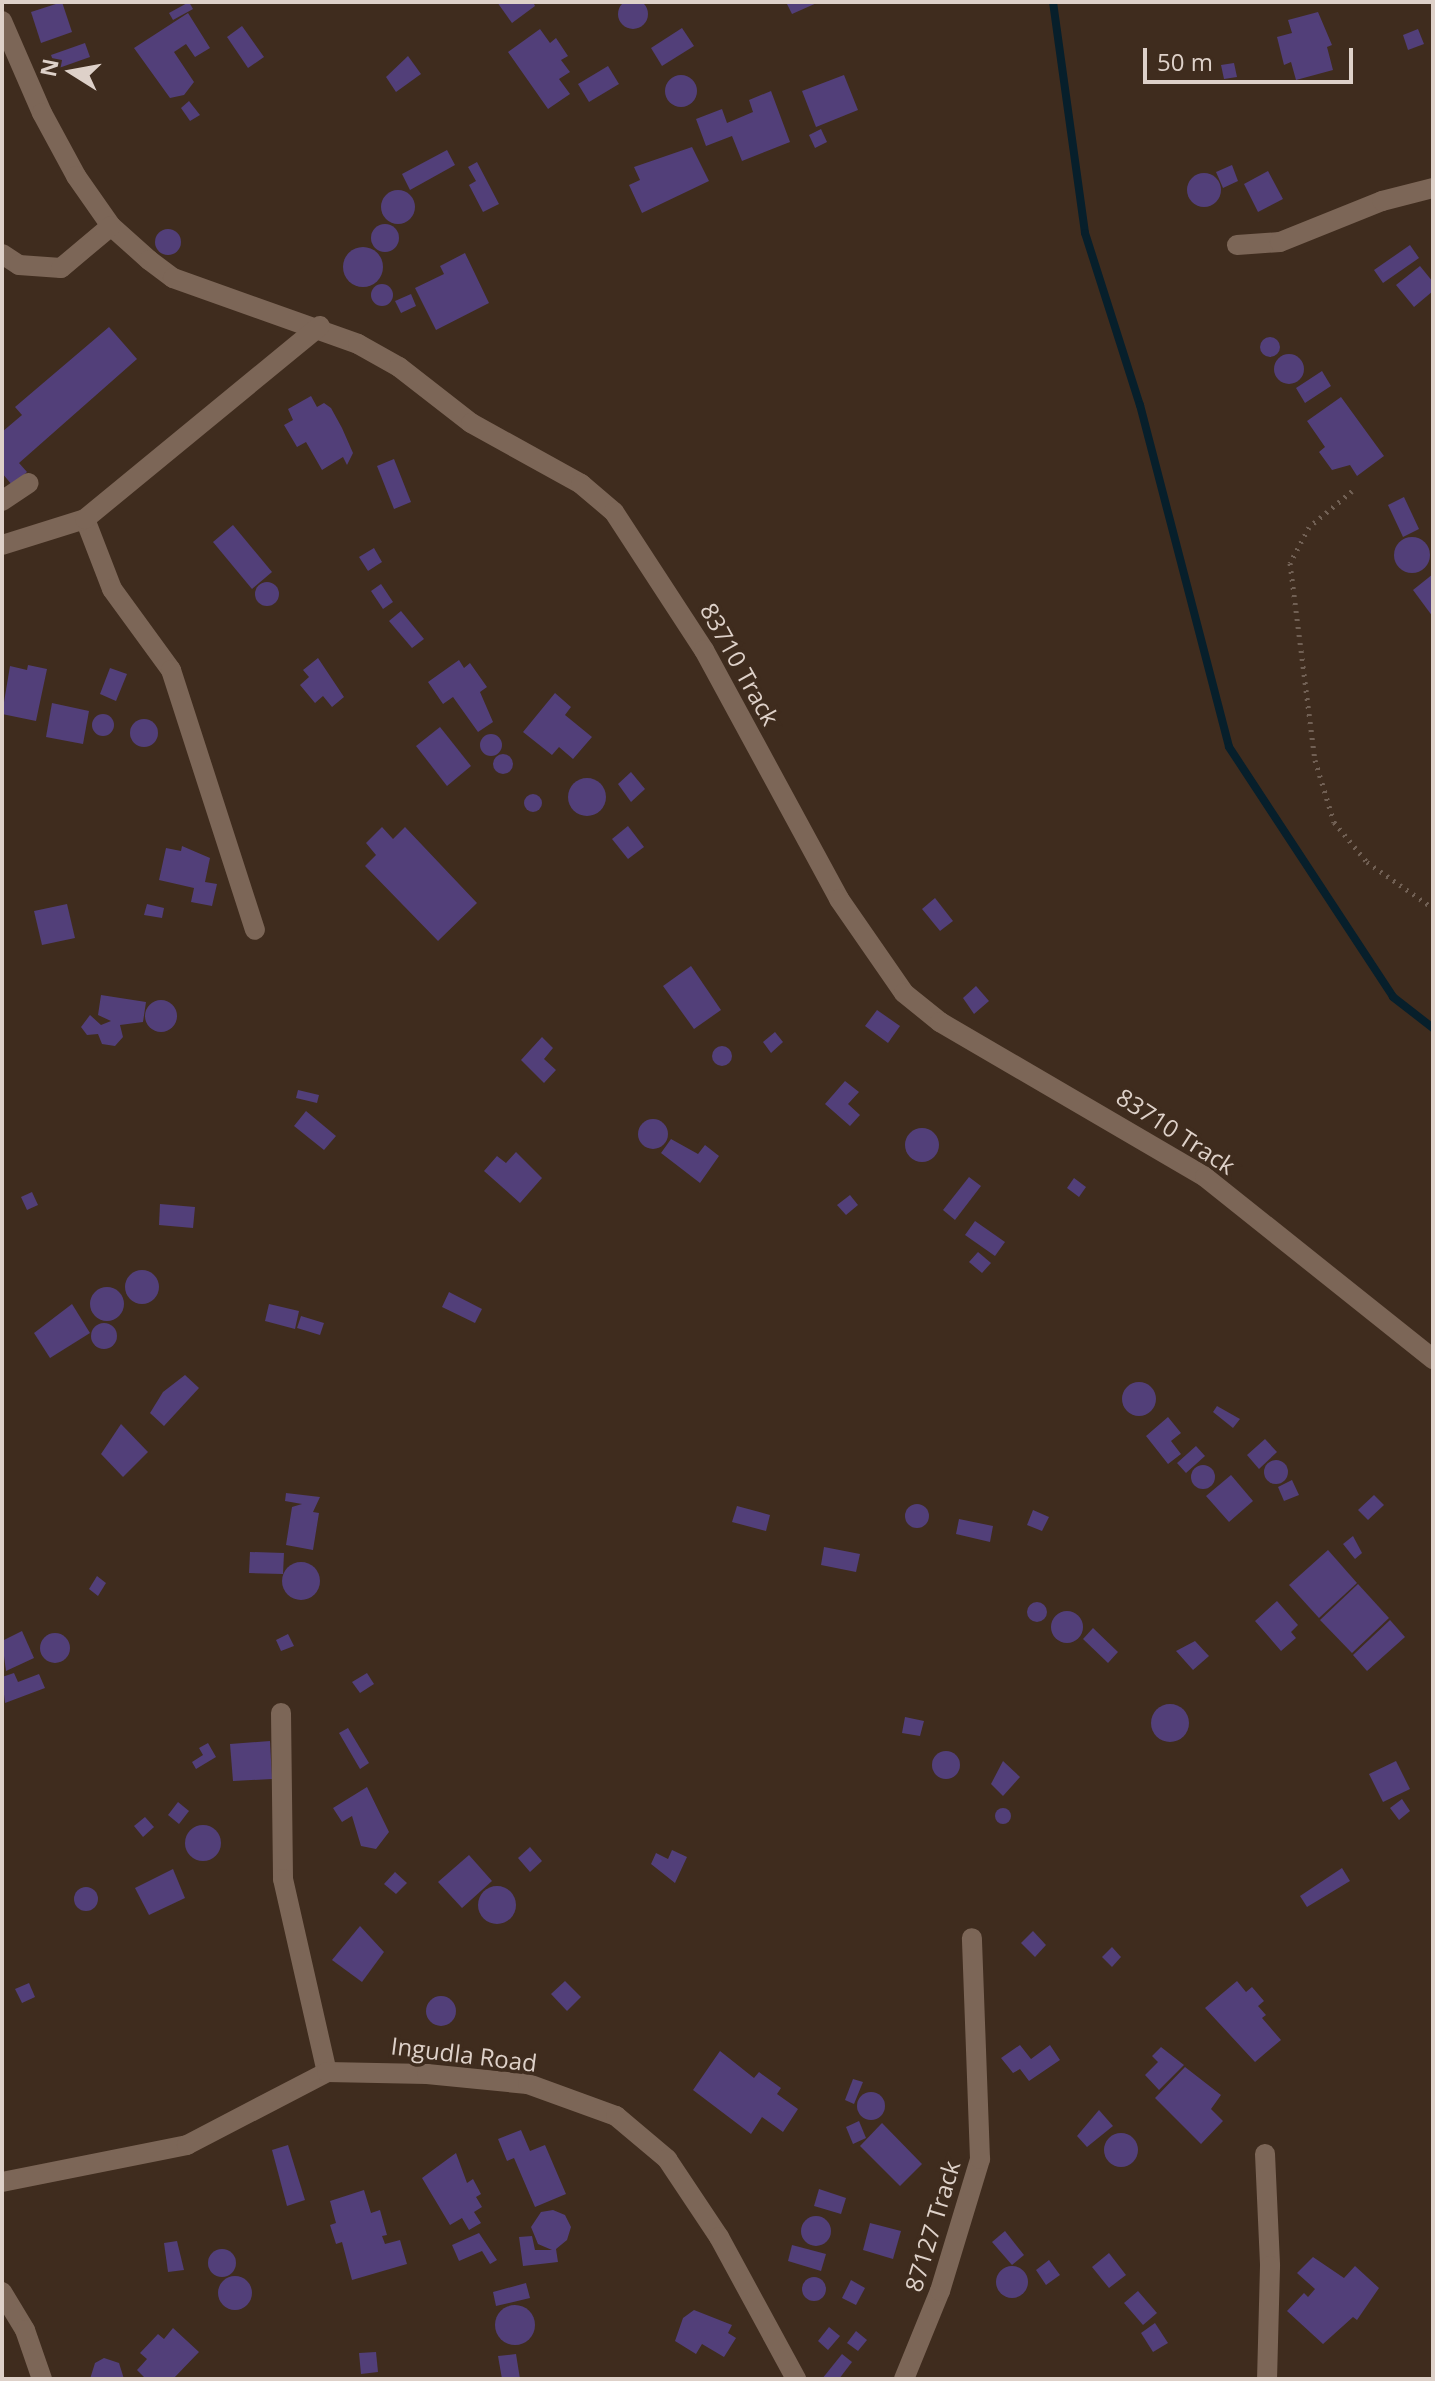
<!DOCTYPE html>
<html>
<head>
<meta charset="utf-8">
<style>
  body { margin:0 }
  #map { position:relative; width:1435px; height:2381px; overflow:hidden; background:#3f2c1e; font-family:"Open Sans",sans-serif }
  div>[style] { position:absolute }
  .stream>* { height:8px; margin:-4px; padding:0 4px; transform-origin:4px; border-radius:4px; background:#071f2b }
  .building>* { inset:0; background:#523f79 }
  .round { border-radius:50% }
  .path>* { height:5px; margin-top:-2.5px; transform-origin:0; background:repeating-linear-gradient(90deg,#716054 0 2px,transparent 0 8px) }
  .minor>* { height:20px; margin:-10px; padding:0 10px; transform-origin:10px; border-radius:10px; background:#7c6657 }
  span { translate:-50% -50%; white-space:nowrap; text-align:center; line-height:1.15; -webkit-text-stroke:7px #3f2c1e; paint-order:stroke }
  .street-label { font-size:24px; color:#ded1c9 }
  .frame { position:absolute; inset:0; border:4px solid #ded1c9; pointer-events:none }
  .north { position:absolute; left:32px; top:32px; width:80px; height:80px; -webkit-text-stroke:6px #3f2c1e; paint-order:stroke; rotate:281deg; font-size:22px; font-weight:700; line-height:32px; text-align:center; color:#ded1c9 }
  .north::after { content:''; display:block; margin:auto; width:28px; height:36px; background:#ded1c9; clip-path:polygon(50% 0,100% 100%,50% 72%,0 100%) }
  .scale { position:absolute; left:1143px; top:48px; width:210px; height:36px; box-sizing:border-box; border:4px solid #ded1c9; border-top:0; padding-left:10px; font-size:24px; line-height:28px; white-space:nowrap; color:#ded1c9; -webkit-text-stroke:6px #3f2c1e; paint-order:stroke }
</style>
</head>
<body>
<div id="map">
  <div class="stream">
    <i style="left:1053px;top:2px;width:233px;rotate:82.1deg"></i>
    <i style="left:1085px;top:233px;width:181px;rotate:72.3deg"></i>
    <i style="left:1140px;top:405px;width:353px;rotate:75.4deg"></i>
    <i style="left:1229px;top:747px;width:299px;rotate:56.7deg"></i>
    <i style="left:1393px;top:997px;width:51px;rotate:37.8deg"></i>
  </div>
  <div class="building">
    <i class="round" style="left:618px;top:-1px;width:30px;height:30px"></i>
    <i style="clip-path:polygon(62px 2px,72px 32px,41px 43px,31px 12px)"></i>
    <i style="clip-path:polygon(189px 2px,193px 9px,173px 20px,169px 13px)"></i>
    <i style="clip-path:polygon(497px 2px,533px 2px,535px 6px,512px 23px)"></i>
    <i style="clip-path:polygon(786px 2px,819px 2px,792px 14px)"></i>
    <i style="clip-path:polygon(1318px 12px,1332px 45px,1327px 47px,1333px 70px,1296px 80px,1291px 62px,1284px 65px,1277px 37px,1292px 33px,1288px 20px)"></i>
    <i style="clip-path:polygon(188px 13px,210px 48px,195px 57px,186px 44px,174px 52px,194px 82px,184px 95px,170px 98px,134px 48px)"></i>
    <i style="clip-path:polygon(242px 26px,264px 57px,248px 68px,227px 37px)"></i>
    <i style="clip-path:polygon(682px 28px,694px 46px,662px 66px,651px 48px)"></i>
    <i style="clip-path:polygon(540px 29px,550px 43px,556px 38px,568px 56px,561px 60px,570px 72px,559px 79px,570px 94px,548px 109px,508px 52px)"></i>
    <i style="clip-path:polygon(1418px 29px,1424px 44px,1408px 50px,1403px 35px)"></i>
    <i style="clip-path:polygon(85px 43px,90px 57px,56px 69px,51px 55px)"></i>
    <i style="clip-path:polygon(408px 56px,421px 74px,396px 92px,386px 77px)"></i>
    <i style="clip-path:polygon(1234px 63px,1237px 77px,1224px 79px,1221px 65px)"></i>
    <i style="clip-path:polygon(608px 66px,619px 84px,589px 102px,578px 84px)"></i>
    <i class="round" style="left:665px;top:75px;width:32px;height:32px"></i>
    <i style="clip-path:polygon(844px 75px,858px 110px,816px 127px,802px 91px)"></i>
    <i style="clip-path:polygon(771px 91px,790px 142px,742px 161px,732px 136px,706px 146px,696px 119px,722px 109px,727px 123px,753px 112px,749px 100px)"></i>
    <i style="clip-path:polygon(189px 101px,200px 115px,190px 121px,181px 108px)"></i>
    <i style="clip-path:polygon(821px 129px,827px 142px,815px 148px,809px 135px)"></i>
    <i style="clip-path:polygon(692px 147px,709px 181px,642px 213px,629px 185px,640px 180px,634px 167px)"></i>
    <i style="clip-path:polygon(447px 150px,455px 165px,410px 190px,402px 174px)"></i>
    <i style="clip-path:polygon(477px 162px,499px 204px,483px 212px,469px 185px,476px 181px,468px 167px)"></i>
    <i style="clip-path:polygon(1232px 165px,1238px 181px,1223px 188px,1216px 172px)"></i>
    <i style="clip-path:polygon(1268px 171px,1283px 199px,1258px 212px,1244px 184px)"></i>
    <i class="round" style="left:1187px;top:173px;width:34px;height:34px"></i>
    <i class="round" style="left:381px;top:190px;width:34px;height:34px"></i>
    <i class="round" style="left:371px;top:224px;width:28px;height:28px"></i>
    <i class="round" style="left:155px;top:229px;width:26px;height:26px"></i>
    <i style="clip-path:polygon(1410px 245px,1419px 258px,1383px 283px,1374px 270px)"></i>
    <i class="round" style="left:343px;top:247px;width:40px;height:40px"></i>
    <i style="clip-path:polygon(465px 253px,489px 303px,436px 330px,415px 288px,444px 274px,440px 266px)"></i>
    <i style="clip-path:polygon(1420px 266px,1433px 282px,1433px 291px,1414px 307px,1396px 285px)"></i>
    <i class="round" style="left:371px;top:284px;width:22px;height:22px"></i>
    <i style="clip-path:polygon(411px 294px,416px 306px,401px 313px,395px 301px)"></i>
    <i style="clip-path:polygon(109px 327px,137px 359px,19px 463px,27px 472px,12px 485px,2px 473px,2px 432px,22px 415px,15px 407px)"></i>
    <i class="round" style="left:1260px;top:337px;width:20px;height:20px"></i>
    <i class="round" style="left:1274px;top:354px;width:30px;height:30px"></i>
    <i style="clip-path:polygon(1322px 371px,1331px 386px,1305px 403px,1296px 388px)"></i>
    <i style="clip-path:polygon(311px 396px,317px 407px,324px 403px,331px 408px,342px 428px,353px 453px,347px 465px,343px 457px,322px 470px,306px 442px,297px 447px,284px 425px,293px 420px,288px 409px)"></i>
    <i style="clip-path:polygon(1341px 397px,1384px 456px,1357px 476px,1350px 465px,1332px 470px,1319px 452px,1325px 447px,1307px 421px)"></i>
    <i style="clip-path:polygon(394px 459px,411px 502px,394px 509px,377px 466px)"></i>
    <i style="clip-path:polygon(1404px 497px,1419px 529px,1403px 537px,1388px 505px)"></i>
    <i style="clip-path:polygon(233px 525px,272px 572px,252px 589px,213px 542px)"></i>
    <i class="round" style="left:1394px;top:537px;width:36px;height:36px"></i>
    <i style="clip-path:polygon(374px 548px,382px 562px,368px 571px,359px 557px)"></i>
    <i style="clip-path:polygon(1433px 574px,1433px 617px,1413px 590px)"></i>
    <i class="round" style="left:255px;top:582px;width:24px;height:24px"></i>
    <i style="clip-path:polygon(381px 584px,393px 602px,383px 609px,371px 591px)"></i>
    <i style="clip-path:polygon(401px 611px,424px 639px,412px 648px,389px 621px)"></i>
    <i style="clip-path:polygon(318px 658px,344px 697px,332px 707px,323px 696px,315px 703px,300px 685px,309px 677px,303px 670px)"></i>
    <i style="clip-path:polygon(459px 660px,464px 668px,470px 663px,487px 687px,480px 692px,493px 722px,478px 732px,453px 697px,443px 704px,428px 682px)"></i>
    <i style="clip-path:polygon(28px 665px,47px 669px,36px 721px,2px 714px,10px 666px,27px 670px)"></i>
    <i style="clip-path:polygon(110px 668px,127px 674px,116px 701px,100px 694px)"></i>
    <i style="clip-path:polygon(555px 693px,571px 707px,565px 715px,592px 737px,573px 759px,559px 747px,552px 755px,523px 732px)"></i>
    <i style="clip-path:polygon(52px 703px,89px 711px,83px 744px,46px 737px)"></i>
    <i class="round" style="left:92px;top:714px;width:22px;height:22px"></i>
    <i class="round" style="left:130px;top:719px;width:28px;height:28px"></i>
    <i style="clip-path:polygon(440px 727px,471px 766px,447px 786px,416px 746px)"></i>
    <i class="round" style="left:480px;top:734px;width:22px;height:22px"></i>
    <i class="round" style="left:493px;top:754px;width:20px;height:20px"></i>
    <i style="clip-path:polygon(631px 772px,645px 789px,631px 802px,618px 784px)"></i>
    <i class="round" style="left:568px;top:778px;width:38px;height:38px"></i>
    <i class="round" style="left:524px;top:794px;width:18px;height:18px"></i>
    <i style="clip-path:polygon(628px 826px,644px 847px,628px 859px,612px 839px)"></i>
    <i style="clip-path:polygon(382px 827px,393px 839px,405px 827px,477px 903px,438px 941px,365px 866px,376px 855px,366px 843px)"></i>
    <i style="clip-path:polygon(182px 846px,210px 858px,205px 882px,217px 884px,212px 906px,191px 902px,194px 888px,159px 880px,166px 848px,181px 851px)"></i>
    <i style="clip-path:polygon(935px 898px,953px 921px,940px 931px,922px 909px)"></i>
    <i style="clip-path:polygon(67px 904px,75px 938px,42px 945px,34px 911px)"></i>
    <i style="clip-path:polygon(147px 904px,164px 908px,162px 918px,144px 915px)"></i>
    <i style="clip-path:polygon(691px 966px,721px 1010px,694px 1029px,663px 986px)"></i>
    <i style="clip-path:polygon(976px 986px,989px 1001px,974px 1014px,963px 998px)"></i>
    <i style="clip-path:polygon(101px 995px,146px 1002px,143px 1022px,120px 1025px,123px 1037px,115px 1046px,102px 1044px,98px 1034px,87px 1035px,81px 1027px,90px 1015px,101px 1025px,111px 1021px,98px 1015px)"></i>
    <i class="round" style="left:145px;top:1000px;width:32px;height:32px"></i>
    <i style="clip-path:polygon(877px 1010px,900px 1026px,888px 1043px,865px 1026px)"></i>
    <i style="clip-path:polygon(775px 1032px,783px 1042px,771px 1053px,763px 1042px)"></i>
    <i style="clip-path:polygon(542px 1037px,553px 1048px,544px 1059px,556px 1070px,544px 1083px,521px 1060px)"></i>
    <i class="round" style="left:712px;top:1046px;width:20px;height:20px"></i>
    <i style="clip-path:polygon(845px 1081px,859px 1092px,848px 1104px,860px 1115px,850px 1126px,825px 1104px)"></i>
    <i style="clip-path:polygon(298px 1090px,319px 1095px,317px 1103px,296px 1098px)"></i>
    <i style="clip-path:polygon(306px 1111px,336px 1136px,324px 1150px,294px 1126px)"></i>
    <i class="round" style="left:638px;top:1119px;width:30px;height:30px"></i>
    <i class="round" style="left:905px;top:1128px;width:34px;height:34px"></i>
    <i style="clip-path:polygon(671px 1139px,698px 1154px,705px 1145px,719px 1156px,700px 1183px,661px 1153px)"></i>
    <i style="clip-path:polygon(516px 1152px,542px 1178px,520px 1203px,484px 1171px,497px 1156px,506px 1163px)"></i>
    <i style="clip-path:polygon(969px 1177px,981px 1186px,955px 1220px,943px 1210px)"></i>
    <i style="clip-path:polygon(1074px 1178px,1086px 1187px,1079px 1197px,1067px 1188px)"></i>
    <i style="clip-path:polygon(32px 1192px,38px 1205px,27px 1210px,21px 1197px)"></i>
    <i style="clip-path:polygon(850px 1195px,858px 1205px,846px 1215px,837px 1205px)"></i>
    <i style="clip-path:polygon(160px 1204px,195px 1207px,193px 1228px,159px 1225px)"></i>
    <i style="clip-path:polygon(975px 1221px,1005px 1242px,995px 1256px,965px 1235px)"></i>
    <i style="clip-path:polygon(978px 1252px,991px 1263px,982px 1273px,969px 1262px)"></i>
    <i class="round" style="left:125px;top:1270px;width:34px;height:34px"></i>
    <i class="round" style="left:90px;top:1287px;width:34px;height:34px"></i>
    <i style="clip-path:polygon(449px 1292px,482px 1309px,475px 1323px,442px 1307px)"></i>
    <i style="clip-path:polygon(72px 1304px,90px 1333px,50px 1358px,34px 1333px)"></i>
    <i style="clip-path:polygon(269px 1304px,299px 1311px,295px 1329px,265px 1321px)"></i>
    <i style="clip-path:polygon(301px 1316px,324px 1323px,320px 1335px,297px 1328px)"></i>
    <i class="round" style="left:91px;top:1323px;width:26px;height:26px"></i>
    <i style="clip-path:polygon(185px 1375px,199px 1388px,164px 1426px,150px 1413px,163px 1392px)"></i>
    <i class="round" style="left:1122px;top:1382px;width:34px;height:34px"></i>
    <i style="clip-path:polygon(1217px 1406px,1240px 1419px,1233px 1428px,1213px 1412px)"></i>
    <i style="clip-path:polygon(1168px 1417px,1181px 1433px,1171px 1441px,1181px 1454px,1168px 1464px,1146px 1436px)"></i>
    <i style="clip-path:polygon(121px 1424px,148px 1452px,123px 1477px,101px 1454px)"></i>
    <i style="clip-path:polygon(1265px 1439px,1277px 1452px,1259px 1469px,1247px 1455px)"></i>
    <i style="clip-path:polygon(1196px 1446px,1205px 1456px,1186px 1473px,1177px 1463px)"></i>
    <i class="round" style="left:1264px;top:1460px;width:24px;height:24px"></i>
    <i class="round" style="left:1191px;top:1465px;width:24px;height:24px"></i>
    <i style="clip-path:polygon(1231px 1475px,1253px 1501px,1229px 1522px,1206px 1496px)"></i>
    <i style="clip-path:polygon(1292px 1480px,1299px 1495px,1284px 1501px,1278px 1487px)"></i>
    <i style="clip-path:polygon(286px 1493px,320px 1497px,313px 1512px,319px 1513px,313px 1550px,286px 1545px,292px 1507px,302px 1504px,285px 1501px)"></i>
    <i style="clip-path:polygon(1374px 1495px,1384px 1505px,1368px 1520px,1358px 1510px)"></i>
    <i class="round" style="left:905px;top:1504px;width:24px;height:24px"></i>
    <i style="clip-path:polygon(737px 1506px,770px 1515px,766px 1531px,732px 1522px)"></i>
    <i style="clip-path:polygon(1033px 1510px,1049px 1517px,1042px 1531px,1027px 1525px)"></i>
    <i style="clip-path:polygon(959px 1519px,993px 1526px,990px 1542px,956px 1534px)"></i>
    <i style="clip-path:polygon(1353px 1536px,1362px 1553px,1355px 1559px,1343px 1544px)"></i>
    <i style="clip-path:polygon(824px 1547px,860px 1554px,856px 1572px,821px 1565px)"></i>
    <i style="clip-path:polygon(1328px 1550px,1357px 1583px,1319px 1618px,1289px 1585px)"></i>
    <i style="clip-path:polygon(250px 1552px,284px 1553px,283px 1574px,249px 1573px)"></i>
    <i class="round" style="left:282px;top:1562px;width:38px;height:38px"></i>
    <i style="clip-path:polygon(97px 1576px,106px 1583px,98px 1596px,89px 1589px)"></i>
    <i style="clip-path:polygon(1358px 1584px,1389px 1618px,1352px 1653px,1320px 1620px)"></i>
    <i style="clip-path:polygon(1277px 1601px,1298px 1625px,1291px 1632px,1296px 1638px,1281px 1651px,1255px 1621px)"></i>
    <i class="round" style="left:1027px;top:1602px;width:20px;height:20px"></i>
    <i class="round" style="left:1051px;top:1611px;width:32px;height:32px"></i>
    <i style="clip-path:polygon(1390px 1620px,1405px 1637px,1367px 1671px,1353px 1655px)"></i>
    <i style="clip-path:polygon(1093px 1628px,1118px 1652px,1108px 1663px,1083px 1639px)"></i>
    <i style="clip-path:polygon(22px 1631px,34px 1658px,6px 1671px,2px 1641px)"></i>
    <i class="round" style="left:40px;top:1633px;width:30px;height:30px"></i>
    <i style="clip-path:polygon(288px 1634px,294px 1646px,281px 1651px,276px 1640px)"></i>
    <i style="clip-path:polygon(1195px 1641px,1209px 1656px,1193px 1670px,1176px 1651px)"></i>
    <i style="clip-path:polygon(14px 1673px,18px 1682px,39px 1674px,45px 1688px,5px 1703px,2px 1677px)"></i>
    <i style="clip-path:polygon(367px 1673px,374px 1684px,360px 1693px,352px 1682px)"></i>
    <i class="round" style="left:1151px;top:1704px;width:38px;height:38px"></i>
    <i style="clip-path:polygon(905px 1717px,924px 1721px,920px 1736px,902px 1733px)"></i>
    <i style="clip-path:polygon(348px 1728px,369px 1763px,360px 1769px,339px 1733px)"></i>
    <i style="clip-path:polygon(270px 1741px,272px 1779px,233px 1781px,230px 1744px)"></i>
    <i style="clip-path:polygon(208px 1743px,216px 1757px,196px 1769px,192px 1762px,203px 1755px,199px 1748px)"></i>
    <i class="round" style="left:932px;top:1751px;width:28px;height:28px"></i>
    <i style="clip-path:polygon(1003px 1761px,1020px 1777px,1003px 1796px,991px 1784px)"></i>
    <i style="clip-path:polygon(1396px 1761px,1410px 1789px,1383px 1802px,1369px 1774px)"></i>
    <i style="clip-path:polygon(367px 1787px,389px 1832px,376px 1849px,361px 1846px,352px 1816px,342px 1822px,333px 1808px)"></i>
    <i style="clip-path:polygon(1402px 1799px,1410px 1811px,1399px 1820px,1390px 1808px)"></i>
    <i style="clip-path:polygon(178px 1802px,189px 1811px,179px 1824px,168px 1815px)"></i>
    <i class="round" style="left:995px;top:1808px;width:16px;height:16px"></i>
    <i style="clip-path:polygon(145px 1817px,154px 1827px,143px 1837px,134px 1826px)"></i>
    <i class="round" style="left:185px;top:1825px;width:36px;height:36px"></i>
    <i style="clip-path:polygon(530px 1847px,542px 1861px,530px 1872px,518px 1858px)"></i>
    <i style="clip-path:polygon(672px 1850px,687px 1857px,675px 1883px,651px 1864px,656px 1853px,668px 1859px)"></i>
    <i style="clip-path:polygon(469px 1855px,492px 1881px,462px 1908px,438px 1882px)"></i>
    <i style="clip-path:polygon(1342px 1868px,1350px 1881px,1307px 1907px,1300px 1896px)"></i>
    <i style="clip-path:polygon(173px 1869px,185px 1898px,149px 1915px,135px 1888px)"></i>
    <i style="clip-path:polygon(395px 1872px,407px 1883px,396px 1894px,384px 1884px)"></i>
    <i class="round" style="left:478px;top:1886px;width:38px;height:38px"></i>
    <i class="round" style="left:74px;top:1887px;width:24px;height:24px"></i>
    <i style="clip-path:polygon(360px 1926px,384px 1952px,362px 1982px,332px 1960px)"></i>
    <i style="clip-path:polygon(1033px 1931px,1046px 1945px,1035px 1957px,1021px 1943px)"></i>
    <i style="clip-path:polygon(1112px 1947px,1121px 1957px,1112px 1967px,1102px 1957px)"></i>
    <i style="clip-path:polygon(565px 1981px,581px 1997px,567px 2011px,551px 1994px)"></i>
    <i style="clip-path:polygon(1237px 1981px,1246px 1992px,1252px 1987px,1264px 2001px,1258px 2006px,1266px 2015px,1262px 2018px,1281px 2040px,1255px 2062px,1205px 2008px)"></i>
    <i style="clip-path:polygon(29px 1983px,35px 1997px,22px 2003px,15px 1989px)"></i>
    <i class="round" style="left:426px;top:1996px;width:30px;height:30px"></i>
    <i style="clip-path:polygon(1020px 2045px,1031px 2059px,1050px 2045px,1060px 2060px,1029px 2081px,1020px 2069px,1013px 2073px,1001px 2058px)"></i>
    <i style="clip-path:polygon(1161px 2047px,1184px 2065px,1159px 2090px,1145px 2075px,1158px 2062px,1152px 2056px)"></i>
    <i style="clip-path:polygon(720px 2051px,754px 2078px,759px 2072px,781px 2088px,777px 2094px,798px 2109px,783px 2132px,762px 2117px,751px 2134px,693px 2090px)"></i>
    <i style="clip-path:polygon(1185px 2067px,1221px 2095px,1211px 2109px,1223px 2121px,1201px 2144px,1155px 2098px)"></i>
    <i style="clip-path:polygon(853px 2079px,863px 2082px,854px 2104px,845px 2100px)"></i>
    <i class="round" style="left:857px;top:2092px;width:28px;height:28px"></i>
    <i style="clip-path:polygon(1099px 2110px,1113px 2126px,1087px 2147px,1077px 2136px)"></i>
    <i style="clip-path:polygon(859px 2121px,866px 2138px,853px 2144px,846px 2127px)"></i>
    <i style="clip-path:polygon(882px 2123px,922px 2164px,900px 2186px,860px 2146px)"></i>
    <i style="clip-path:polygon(521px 2130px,530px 2151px,545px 2145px,566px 2194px,535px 2207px,514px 2158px,507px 2161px,498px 2139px)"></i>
    <i class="round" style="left:1104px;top:2133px;width:34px;height:34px"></i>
    <i style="clip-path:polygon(288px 2145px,305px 2200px,287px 2206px,272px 2150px)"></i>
    <i style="clip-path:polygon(456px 2153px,467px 2183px,473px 2179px,481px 2194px,476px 2197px,482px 2207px,474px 2212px,481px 2223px,469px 2230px,462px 2218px,450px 2225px,422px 2178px)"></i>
    <i style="clip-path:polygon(819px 2189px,846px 2198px,841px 2214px,814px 2206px)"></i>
    <i style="clip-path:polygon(364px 2190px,371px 2213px,380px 2210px,387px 2235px,382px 2236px,385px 2244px,400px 2240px,407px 2264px,352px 2280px,342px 2242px,336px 2244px,330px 2225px,336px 2223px,330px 2201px)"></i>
    <i style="clip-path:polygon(553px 2210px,565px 2215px,571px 2227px,567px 2240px,556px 2249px,558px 2262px,523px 2266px,519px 2237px,532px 2236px,535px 2250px,552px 2250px,538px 2244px,531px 2227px,541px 2212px)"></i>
    <i class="round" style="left:801px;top:2216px;width:30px;height:30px"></i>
    <i style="clip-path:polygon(870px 2223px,901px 2231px,893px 2259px,863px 2250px)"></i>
    <i style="clip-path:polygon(1005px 2231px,1024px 2255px,1012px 2265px,992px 2242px)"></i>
    <i style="clip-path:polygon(479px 2233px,497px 2260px,490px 2264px,482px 2251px,459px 2261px,452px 2245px)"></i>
    <i style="clip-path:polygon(177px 2241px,184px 2270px,168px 2272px,164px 2243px)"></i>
    <i style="clip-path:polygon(792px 2245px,826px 2254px,821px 2271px,788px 2261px)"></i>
    <i class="round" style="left:208px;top:2249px;width:28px;height:28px"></i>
    <i style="clip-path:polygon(1109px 2253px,1126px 2275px,1109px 2288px,1092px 2267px)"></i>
    <i style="clip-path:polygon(1313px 2257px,1344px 2278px,1355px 2266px,1379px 2288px,1357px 2320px,1353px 2317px,1323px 2344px,1287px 2311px,1304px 2293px,1308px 2297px,1315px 2289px,1297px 2273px)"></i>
    <i style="clip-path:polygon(1049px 2260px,1060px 2275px,1046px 2285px,1036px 2270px)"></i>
    <i class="round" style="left:996px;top:2266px;width:32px;height:32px"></i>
    <i class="round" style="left:218px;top:2276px;width:34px;height:34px"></i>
    <i class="round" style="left:802px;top:2277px;width:24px;height:24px"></i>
    <i style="clip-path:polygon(851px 2280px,865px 2288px,856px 2305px,842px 2298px)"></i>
    <i style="clip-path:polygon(526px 2283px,530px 2298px,496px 2306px,493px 2292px)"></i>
    <i style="clip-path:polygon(1138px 2291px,1157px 2313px,1143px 2325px,1124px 2303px)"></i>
    <i class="round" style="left:495px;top:2305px;width:40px;height:40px"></i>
    <i style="clip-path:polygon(694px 2310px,732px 2325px,728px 2333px,736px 2338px,724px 2357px,702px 2344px,696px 2354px,675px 2341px,683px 2318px)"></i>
    <i style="clip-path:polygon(1155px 2323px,1168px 2343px,1153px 2352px,1141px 2333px)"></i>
    <i style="clip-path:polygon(829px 2327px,840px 2336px,828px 2350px,818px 2341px)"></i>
    <i style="clip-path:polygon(173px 2328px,199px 2352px,173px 2379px,146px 2379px,137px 2370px,147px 2359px,140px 2353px,158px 2334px,164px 2339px)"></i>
    <i style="clip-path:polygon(856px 2331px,867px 2340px,858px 2351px,847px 2343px)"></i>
    <i style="clip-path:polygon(376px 2352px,378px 2372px,361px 2374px,359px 2353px)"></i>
    <i style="clip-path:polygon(516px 2354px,520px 2379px,502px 2379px,498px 2356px)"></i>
    <i style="clip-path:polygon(842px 2354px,852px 2362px,839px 2379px,822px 2379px)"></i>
    <i style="clip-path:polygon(104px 2358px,119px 2363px,124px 2379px,90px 2379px,95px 2363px)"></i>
  </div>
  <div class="path">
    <i style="left:1352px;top:491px;width:56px;rotate:140.1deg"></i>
    <i style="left:1309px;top:527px;width:41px;rotate:117.8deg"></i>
    <i style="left:1290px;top:563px;width:199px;rotate:82.8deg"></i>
    <i style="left:1315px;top:760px;width:65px;rotate:73deg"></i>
    <i style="left:1334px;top:822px;width:52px;rotate:50.5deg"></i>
    <i style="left:1367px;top:862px;width:80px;rotate:34.9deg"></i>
  </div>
  <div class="minor">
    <i style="left:2px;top:21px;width:100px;rotate:66.5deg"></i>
    <i style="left:42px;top:113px;width:72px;rotate:61.6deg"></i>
    <i style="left:76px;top:176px;width:61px;rotate:55deg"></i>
    <i style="left:111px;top:226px;width:51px;rotate:41.8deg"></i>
    <i style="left:149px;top:260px;width:30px;rotate:37deg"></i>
    <i style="left:173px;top:278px;width:196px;rotate:19.6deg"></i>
    <i style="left:358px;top:344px;width:47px;rotate:29.3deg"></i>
    <i style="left:399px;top:367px;width:91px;rotate:37.9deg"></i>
    <i style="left:471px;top:423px;width:126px;rotate:29deg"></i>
    <i style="left:581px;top:484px;width:43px;rotate:40.3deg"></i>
    <i style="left:614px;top:512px;width:165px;rotate:56.9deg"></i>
    <i style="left:704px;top:650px;width:283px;rotate:61.5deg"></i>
    <i style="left:839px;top:899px;width:114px;rotate:55.3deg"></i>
    <i style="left:904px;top:993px;width:46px;rotate:38.9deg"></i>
    <i style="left:940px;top:1022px;width:307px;rotate:30.3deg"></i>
    <i style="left:1205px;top:1177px;width:292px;rotate:38.6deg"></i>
    <i style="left:1237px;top:245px;width:43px;rotate:-4deg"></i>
    <i style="left:1280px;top:242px;width:110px;rotate:-21.9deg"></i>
    <i style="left:1382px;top:201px;width:53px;rotate:-14.3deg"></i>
    <i style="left:2px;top:254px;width:20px;rotate:33deg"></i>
    <i style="left:19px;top:265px;width:42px;rotate:4.1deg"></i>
    <i style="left:61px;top:268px;width:65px;rotate:-40deg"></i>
    <i style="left:2px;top:501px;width:32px;rotate:-34deg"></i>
    <i style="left:85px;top:519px;width:75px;rotate:68.9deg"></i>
    <i style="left:112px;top:589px;width:100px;rotate:53.9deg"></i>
    <i style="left:171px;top:670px;width:273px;rotate:72.1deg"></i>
    <i style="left:2px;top:545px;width:87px;rotate:-17.4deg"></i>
    <i style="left:85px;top:519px;width:304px;rotate:-39.4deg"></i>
    <i style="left:281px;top:1713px;width:166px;rotate:89.3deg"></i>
    <i style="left:283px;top:1879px;width:198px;rotate:77.2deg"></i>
    <i style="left:1265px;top:2154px;width:112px;rotate:87.4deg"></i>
    <i style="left:1270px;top:2266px;width:113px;rotate:91.5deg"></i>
    <i style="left:2px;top:2182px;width:189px;rotate:-11.3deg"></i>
    <i style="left:187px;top:2145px;width:158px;rotate:-27.5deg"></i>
    <i style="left:327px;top:2072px;width:100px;rotate:1.1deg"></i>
    <i style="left:427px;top:2074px;width:101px;rotate:5.7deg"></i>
    <i style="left:528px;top:2084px;width:94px;rotate:20deg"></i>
    <i style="left:616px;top:2116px;width:67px;rotate:40.1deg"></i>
    <i style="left:667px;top:2159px;width:94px;rotate:56.3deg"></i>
    <i style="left:719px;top:2237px;width:162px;rotate:61.5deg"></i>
    <i style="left:2px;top:2292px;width:44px;rotate:58.8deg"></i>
    <i style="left:25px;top:2330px;width:52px;rotate:70.9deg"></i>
    <i style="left:904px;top:2379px;width:95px;rotate:-67.8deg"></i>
    <i style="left:940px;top:2291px;width:138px;rotate:-73.1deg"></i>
    <i style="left:980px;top:2159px;width:221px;rotate:-92.1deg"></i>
  </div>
  <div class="street-label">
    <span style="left:740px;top:664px;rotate:61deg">83710 Track</span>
    <span style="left:1176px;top:1131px;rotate:33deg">83710 Track</span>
    <span style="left:464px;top:2054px;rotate:7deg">Ingudla Road</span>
    <span style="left:932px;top:2226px;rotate:-73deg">87127 Track</span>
  </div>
  <div class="frame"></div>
  <div class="north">N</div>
  <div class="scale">50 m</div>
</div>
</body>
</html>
